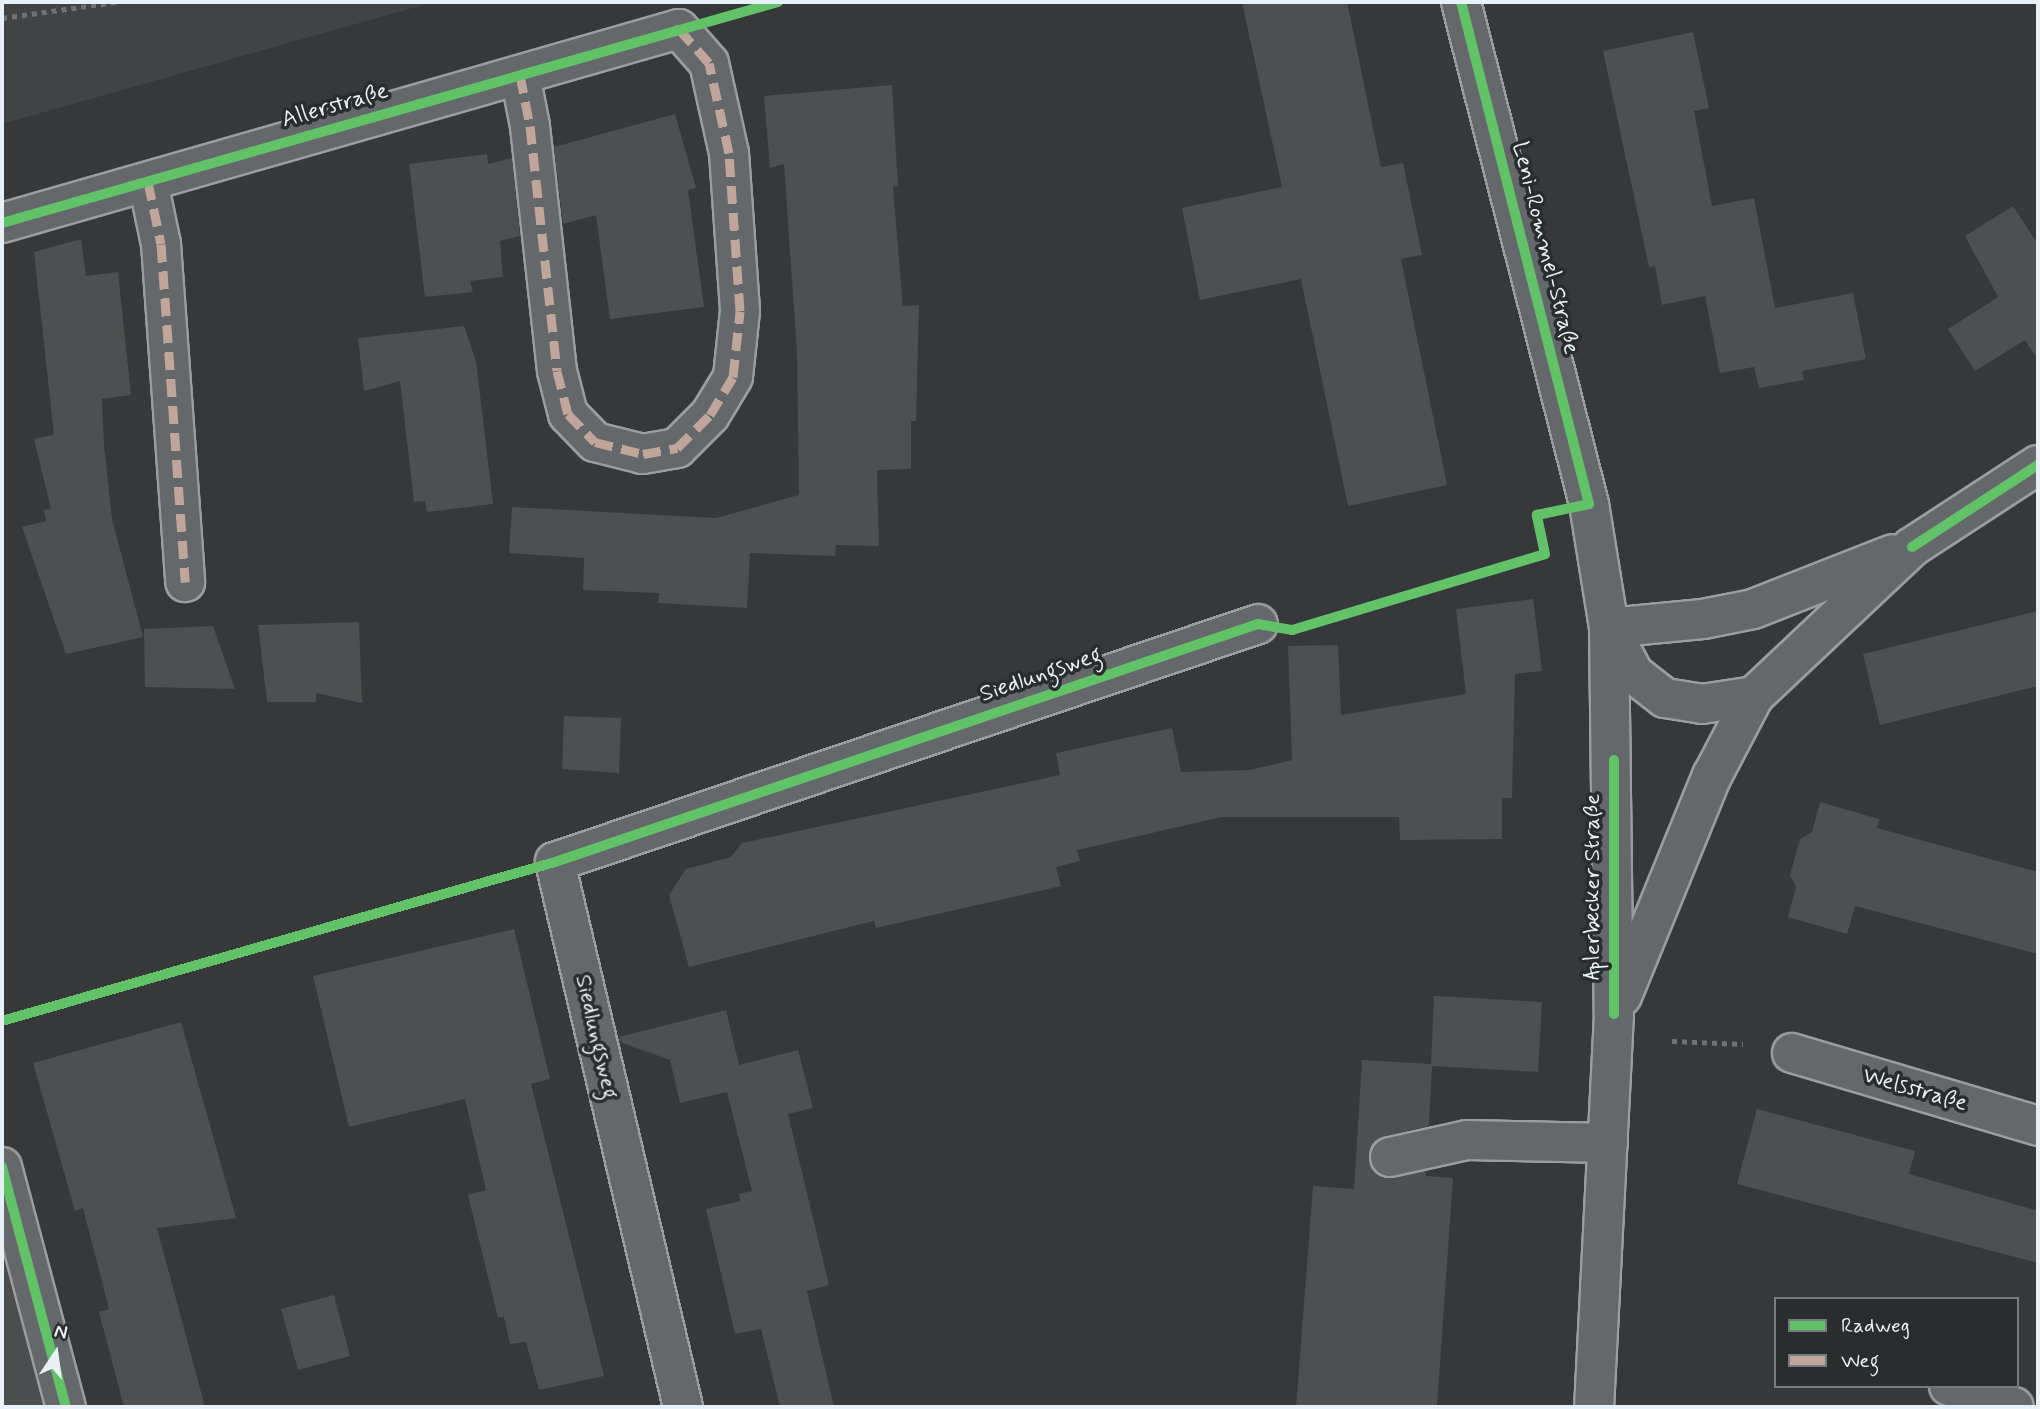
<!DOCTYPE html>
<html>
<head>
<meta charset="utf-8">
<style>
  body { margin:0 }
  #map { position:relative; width:2040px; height:1409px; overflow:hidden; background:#363839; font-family:Mynerve,sans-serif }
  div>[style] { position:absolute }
  .built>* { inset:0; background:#404445 }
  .green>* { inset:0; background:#4a4e4f }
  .building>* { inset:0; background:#4e4f50 }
  .path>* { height:4.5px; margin-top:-2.25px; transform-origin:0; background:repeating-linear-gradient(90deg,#6f7172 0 5px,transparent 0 10px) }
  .roads { filter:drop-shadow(2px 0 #9b9d9f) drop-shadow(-2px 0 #9b9d9f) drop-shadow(0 2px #9b9d9f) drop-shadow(0 -2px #9b9d9f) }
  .minor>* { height:38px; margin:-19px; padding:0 19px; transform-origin:19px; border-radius:19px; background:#65686b }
  .major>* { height:38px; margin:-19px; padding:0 19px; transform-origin:19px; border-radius:19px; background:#65686b }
  .quiet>* { height:9px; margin-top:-4.5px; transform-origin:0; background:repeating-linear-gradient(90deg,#c0a59a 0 18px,transparent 0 27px) }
  .cycleway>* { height:10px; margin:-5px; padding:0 5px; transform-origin:5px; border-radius:5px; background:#61c268 }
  span { translate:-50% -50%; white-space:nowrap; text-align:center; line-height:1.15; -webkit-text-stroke:7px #2a2d2e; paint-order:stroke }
  .street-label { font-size:23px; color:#e8f1f8 }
  .frame { position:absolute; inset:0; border:4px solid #e8f1f8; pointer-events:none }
  .legend { position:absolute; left:1774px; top:1297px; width:245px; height:91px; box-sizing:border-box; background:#2a2d2e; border:2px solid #767b7f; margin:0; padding:9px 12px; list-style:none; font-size:21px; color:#e8f1f8 }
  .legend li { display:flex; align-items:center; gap:14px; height:35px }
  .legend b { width:35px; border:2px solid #767b7f }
  .north { position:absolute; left:21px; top:1318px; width:70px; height:70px; -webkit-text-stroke:5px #2a2d2e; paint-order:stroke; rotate:13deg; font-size:19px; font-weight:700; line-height:28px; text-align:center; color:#e8f1f8 }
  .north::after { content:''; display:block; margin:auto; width:24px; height:32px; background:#e8f1f8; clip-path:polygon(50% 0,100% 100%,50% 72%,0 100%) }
</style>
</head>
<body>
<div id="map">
  <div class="built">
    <i style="clip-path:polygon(2px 2px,434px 2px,2px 124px)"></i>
  </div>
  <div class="green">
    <i style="clip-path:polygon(2px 1233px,47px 1407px,2px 1407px)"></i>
  </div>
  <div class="building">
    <i style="clip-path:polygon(1242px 2px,1347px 2px,1381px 167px,1403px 163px,1422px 255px,1401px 259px,1447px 485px,1348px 506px,1301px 279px,1200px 300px,1182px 208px,1282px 187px)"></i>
    <i style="clip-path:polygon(1693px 32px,1709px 108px,1694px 111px,1712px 206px,1754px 198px,1775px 308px,1853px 293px,1866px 359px,1802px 371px,1804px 380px,1759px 388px,1754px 367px,1720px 373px,1705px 296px,1662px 305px,1655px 266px,1649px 267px,1603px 51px)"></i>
    <i style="clip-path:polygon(892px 85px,898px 186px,893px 187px,903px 306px,919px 305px,916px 421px,911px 421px,911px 469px,877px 470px,879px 546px,836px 545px,835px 556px,750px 553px,747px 608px,658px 603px,659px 593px,583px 590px,584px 558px,509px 553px,512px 507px,716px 518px,799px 495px,797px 353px,784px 164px,770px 168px,764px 96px)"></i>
    <i style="clip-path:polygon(675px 114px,696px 188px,688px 190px,704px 307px,610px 319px,596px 215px,563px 224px,554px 147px)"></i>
    <i style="clip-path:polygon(487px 154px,488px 164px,512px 158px,520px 236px,500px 241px,503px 277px,470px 281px,473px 292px,425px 297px,409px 164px)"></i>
    <i style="clip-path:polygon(2013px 206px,2038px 244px,2038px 360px,2025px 340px,1975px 371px,1948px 329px,1998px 297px,1965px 236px)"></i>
    <i style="clip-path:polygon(81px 239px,86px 276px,118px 272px,131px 395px,102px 399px,104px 445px,112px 519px,143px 637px,66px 654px,22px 527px,46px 521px,44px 510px,51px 509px,34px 439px,54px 435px,34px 252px)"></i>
    <i style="clip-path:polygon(464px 326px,476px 361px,493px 504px,427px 512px,425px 501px,414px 502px,400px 381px,364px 391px,358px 338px)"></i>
    <i style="clip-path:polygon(1533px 599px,1542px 671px,1515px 674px,1512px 798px,1502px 798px,1502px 839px,1400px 840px,1399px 817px,1222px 817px,1077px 850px,1080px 861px,1056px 867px,1061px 886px,876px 928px,874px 921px,689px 967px,669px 895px,686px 869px,731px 857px,742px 843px,1060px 775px,1056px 753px,1172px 728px,1181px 772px,1250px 770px,1292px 760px,1288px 646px,1338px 645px,1341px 715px,1466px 694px,1456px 609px)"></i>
    <i style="clip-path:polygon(2038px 611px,2038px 686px,1880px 725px,1863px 654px)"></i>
    <i style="clip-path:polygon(359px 622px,362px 703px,316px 693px,316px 702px,267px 702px,258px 625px)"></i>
    <i style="clip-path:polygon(213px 626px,235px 689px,145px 687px,144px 629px)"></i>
    <i style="clip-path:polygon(564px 716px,621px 718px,619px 773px,562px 769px)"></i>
    <i style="clip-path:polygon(1820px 802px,1879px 819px,1877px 828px,2038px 872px,2038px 954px,1855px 906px,1847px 934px,1788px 917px,1796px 887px,1790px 875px,1800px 839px,1812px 832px)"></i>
    <i style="clip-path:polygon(514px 929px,550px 1079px,531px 1084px,604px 1376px,539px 1390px,526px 1342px,510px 1344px,504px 1317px,498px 1318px,468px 1195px,486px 1190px,465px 1099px,349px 1127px,313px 976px)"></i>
    <i style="clip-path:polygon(1434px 996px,1542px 1002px,1538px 1072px,1432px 1066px,1429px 1126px,1385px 1136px,1369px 1151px,1369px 1162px,1383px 1178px,1426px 1171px,1426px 1176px,1453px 1178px,1437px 1407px,1296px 1407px,1313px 1186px,1354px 1189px,1362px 1060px,1431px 1064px)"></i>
    <i style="clip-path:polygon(726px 1010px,739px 1065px,798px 1050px,813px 1108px,788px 1114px,829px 1285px,807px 1291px,834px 1407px,780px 1407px,761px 1329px,735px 1334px,706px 1209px,740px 1201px,739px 1194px,752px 1191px,727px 1092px,680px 1103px,670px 1060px,620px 1042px,619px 1037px)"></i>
    <i style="clip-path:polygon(181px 1022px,236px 1218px,157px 1228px,205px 1407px,124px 1407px,99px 1312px,109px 1309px,83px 1208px,75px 1211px,33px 1063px)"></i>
    <i style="clip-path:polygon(1757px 1109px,1915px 1151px,1909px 1174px,2038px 1211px,2038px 1263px,1737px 1184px)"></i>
    <i style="clip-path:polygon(334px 1295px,350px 1356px,298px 1370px,281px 1309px)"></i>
  </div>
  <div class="path">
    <i style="left:731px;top:15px;width:49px;rotate:-15.5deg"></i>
    <i style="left:2px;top:18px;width:115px;rotate:-8deg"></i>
    <i style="left:1308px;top:626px;width:248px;rotate:-16.9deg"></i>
    <i style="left:1672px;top:1041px;width:71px;rotate:2.4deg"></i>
  </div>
  <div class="roads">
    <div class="minor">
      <i style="left:148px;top:182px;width:63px;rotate:78.2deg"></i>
      <i style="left:161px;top:244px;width:339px;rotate:85.9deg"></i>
      <i style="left:2px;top:223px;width:704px;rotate:-15.99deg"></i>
      <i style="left:679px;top:29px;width:45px;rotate:48.6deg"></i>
      <i style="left:709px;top:63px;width:92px;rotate:77.5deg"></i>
      <i style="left:729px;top:153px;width:158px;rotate:86deg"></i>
      <i style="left:740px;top:311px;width:66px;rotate:96.1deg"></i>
      <i style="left:733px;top:377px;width:44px;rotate:121.2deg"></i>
      <i style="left:710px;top:415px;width:47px;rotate:135deg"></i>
      <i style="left:677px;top:448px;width:35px;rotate:170deg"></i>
      <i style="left:643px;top:454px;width:49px;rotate:-166deg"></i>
      <i style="left:595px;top:442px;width:39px;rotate:-134deg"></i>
      <i style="left:568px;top:414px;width:44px;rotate:-104.3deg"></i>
      <i style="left:557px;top:371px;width:246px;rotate:-96.3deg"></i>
      <i style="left:530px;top:126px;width:52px;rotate:-101.1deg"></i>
      <i style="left:1792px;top:1053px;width:257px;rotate:16.5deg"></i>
      <i style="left:1390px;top:1157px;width:79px;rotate:-12.4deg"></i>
      <i style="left:1467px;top:1140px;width:141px;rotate:1.2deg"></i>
      <i style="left:2px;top:1167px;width:248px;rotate:75.1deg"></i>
      <i style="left:1949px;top:1386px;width:68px;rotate:17.9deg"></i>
      <i style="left:683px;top:1407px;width:560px;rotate:-103.22deg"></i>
      <i style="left:555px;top:862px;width:742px;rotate:-18.7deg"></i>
    </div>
    <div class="major">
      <i style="left:1461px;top:2px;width:518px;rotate:75.7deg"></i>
      <i style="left:1589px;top:504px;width:126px;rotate:80.8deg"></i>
      <i style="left:1609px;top:628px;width:386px;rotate:89.3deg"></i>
      <i style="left:1614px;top:1014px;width:394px;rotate:92.9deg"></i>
      <i style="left:1609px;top:628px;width:94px;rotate:-5.5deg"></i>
      <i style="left:1703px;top:619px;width:51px;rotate:-11.3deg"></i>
      <i style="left:1753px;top:609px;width:150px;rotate:-21.4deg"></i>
      <i style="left:1612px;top:633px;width:47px;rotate:61.8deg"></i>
      <i style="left:1634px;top:674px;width:39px;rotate:38deg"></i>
      <i style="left:1665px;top:698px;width:37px;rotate:9deg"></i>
      <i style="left:1702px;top:704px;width:53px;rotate:-8.7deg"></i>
      <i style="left:1622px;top:996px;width:238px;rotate:-67.8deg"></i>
      <i style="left:1712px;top:776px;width:90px;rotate:-62.3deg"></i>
      <i style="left:1754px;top:696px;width:217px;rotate:-43.3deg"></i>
      <i style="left:1912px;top:547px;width:150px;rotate:-33.1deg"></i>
    </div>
  </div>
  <div class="quiet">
    <i style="left:520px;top:75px;width:52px;rotate:78.9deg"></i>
    <i style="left:530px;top:126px;width:246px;rotate:83.7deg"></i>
    <i style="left:557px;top:371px;width:44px;rotate:75.7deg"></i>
    <i style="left:568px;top:414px;width:39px;rotate:46deg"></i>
    <i style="left:595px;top:442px;width:49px;rotate:14deg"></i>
    <i style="left:643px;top:454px;width:35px;rotate:-10deg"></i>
    <i style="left:677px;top:448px;width:47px;rotate:-45deg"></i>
    <i style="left:710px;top:415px;width:44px;rotate:-58.8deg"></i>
    <i style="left:733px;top:377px;width:66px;rotate:-83.9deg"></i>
    <i style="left:740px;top:311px;width:158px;rotate:-94deg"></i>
    <i style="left:729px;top:153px;width:92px;rotate:-102.5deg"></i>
    <i style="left:709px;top:63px;width:45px;rotate:-131.4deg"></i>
    <i style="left:679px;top:29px;width:4px;rotate:166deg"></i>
    <i style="left:148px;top:182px;width:63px;rotate:78.2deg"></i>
    <i style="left:161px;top:244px;width:339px;rotate:85.9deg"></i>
  </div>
  <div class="cycleway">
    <i style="left:2px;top:223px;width:807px;rotate:-15.9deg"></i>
    <i style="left:1912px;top:547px;width:150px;rotate:-33.1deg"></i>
    <i style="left:1614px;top:760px;width:254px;rotate:90deg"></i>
    <i style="left:2px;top:1021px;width:575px;rotate:-16.04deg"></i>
    <i style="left:555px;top:862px;width:742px;rotate:-18.7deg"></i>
    <i style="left:1258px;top:624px;width:35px;rotate:10deg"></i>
    <i style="left:1292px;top:630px;width:264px;rotate:-16.7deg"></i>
    <i style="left:1545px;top:554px;width:40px;rotate:-102deg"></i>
    <i style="left:1537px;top:515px;width:53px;rotate:-11.9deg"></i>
    <i style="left:1589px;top:504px;width:518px;rotate:-104.3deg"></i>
    <i style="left:2px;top:1167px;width:248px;rotate:75.1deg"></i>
  </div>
  <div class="street-label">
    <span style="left:335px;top:106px;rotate:-16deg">Allerstraße</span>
    <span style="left:1545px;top:248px;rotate:76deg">Leni-Rommel-Straße</span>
    <span style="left:1041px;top:675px;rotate:-19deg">Siedlungsweg</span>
    <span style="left:1593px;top:887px;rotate:-90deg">Aplerbecker Straße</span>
    <span style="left:596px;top:1037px;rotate:77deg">Siedlungsweg</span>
    <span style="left:1915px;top:1090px;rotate:16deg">Welsstraße</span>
  </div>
  <div class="frame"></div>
  <ul class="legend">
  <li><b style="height:9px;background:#61c268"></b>Radweg</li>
  <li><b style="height:9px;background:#c0a59a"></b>Weg</li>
  </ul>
  <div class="north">N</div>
</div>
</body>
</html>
